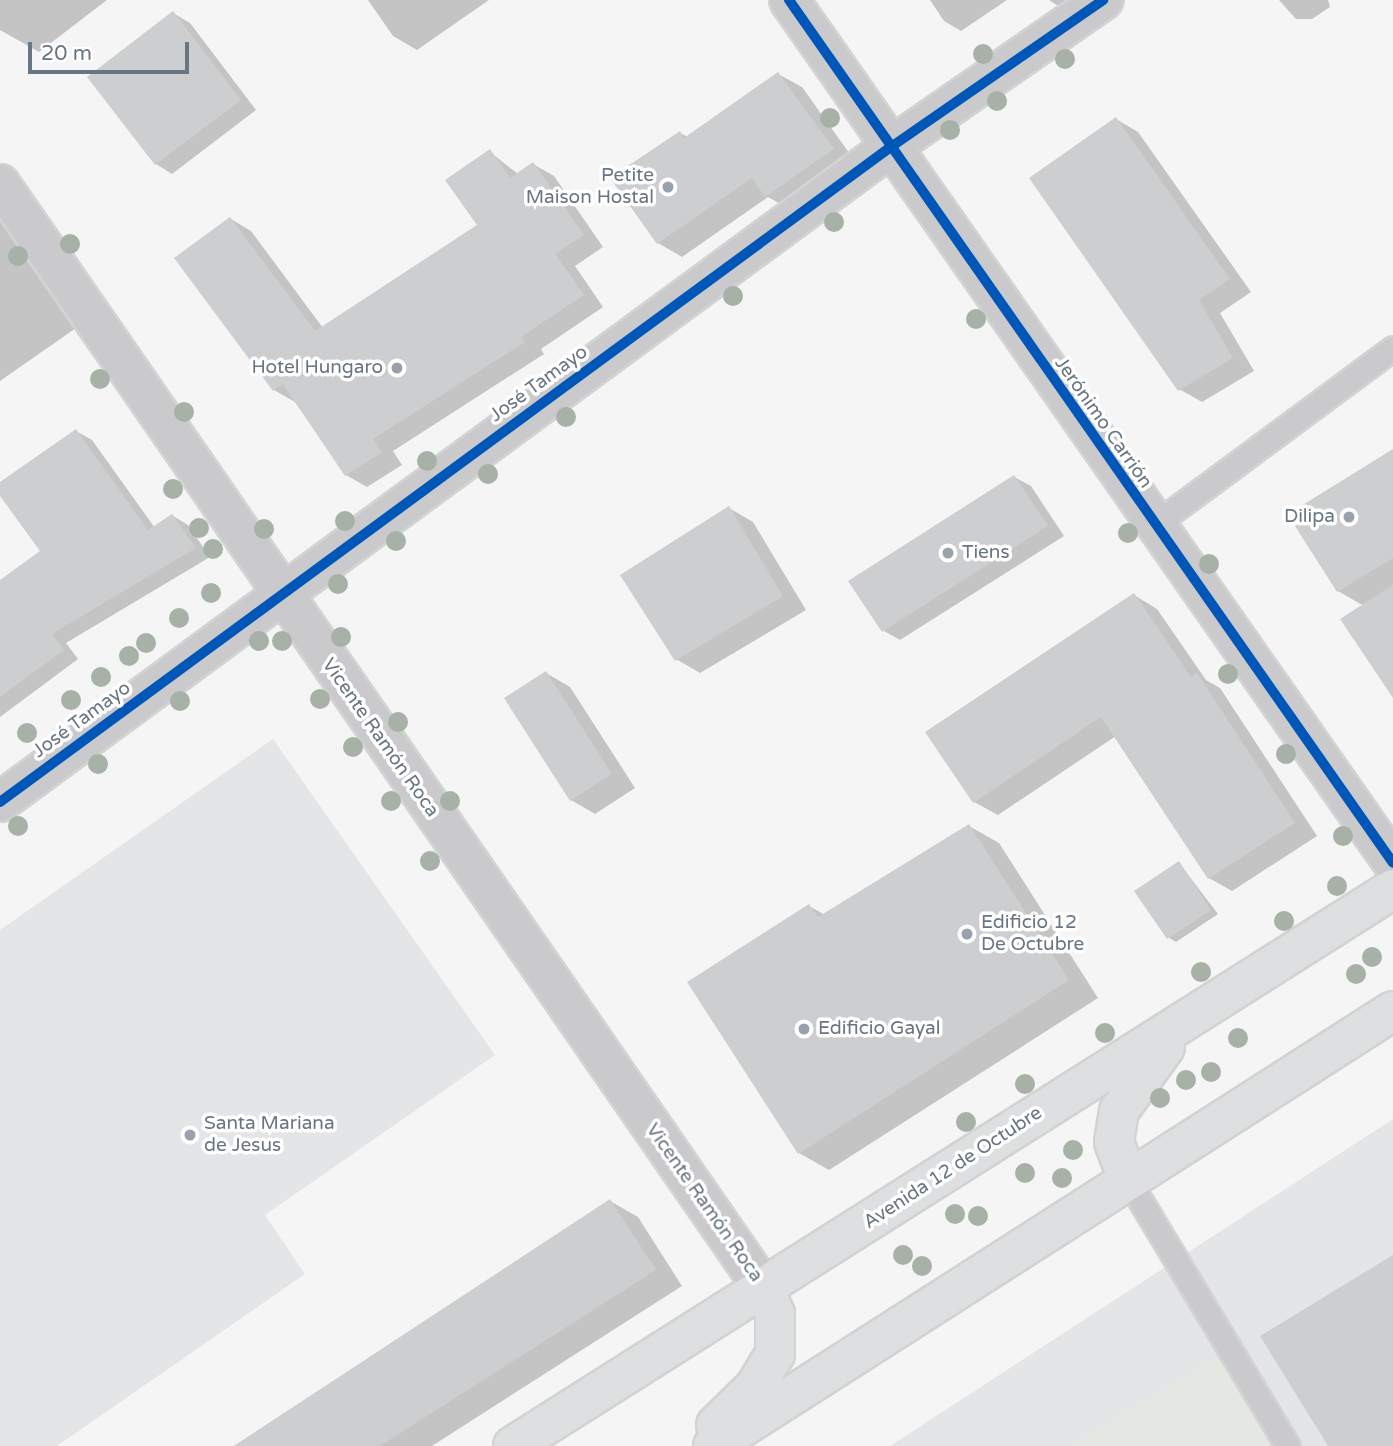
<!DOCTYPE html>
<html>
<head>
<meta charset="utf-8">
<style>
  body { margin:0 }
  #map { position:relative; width:1393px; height:1446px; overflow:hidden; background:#f5f5f5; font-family:"Varela Round",sans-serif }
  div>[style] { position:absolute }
  .built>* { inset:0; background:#e4e5e6 }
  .green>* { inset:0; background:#e4e7e2 }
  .shadow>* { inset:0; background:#0003 }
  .building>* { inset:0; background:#cdcecf }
  .roads { filter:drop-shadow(2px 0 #d2d3d3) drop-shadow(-2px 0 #d2d3d3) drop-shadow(0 2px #d2d3d3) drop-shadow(0 -2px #d2d3d3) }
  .lane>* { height:23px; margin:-11.5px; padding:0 11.5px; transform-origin:11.5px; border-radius:11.5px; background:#cacacc }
  .street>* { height:38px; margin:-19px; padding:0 19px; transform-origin:19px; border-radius:19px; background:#cacacc }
  .secondary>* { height:38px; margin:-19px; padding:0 19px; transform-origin:19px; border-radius:19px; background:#dedfe0 }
  .cycleway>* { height:10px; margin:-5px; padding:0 5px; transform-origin:5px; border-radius:5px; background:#0057b8 }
  .trees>* { width:20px; height:20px; margin:-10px; border-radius:50%; background:#a8b1a7 }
  .dots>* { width:19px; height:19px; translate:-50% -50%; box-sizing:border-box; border:4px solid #fff; border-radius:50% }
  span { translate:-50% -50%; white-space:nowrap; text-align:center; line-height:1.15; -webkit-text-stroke:7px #fff; paint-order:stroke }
  .poi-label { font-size:19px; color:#687582 }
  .right { translate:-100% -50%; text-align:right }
  .left { translate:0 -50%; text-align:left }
  .street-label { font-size:19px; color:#687582 }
  .scale { position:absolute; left:28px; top:42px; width:161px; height:32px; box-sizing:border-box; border:4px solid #687582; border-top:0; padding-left:9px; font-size:21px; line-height:24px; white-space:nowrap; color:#687582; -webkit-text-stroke:5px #fff; paint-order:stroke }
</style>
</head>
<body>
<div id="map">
  <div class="built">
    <i style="clip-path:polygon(273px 739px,495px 1055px,265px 1215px,305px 1274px,57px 1446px,0 1446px,0 930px)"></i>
    <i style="clip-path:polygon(1393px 1119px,1393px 1446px,890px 1446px)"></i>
  </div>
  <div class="green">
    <i style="clip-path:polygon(1227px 1352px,1287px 1446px,1070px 1446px)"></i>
  </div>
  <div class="shadow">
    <i style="clip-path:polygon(0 0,107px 0,39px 52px,0 30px)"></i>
    <i style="clip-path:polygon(368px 0,489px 0,417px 50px,393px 36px)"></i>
    <i style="clip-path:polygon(930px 0,1007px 0,961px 31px,944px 21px)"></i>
    <i style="clip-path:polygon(1049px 0,1081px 0,1066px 11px)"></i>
    <i style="clip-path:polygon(1279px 0,1328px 0,1330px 7px,1312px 19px,1296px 19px)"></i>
    <i style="clip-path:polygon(173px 13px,190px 23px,256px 110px,172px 174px,156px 164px)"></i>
    <i style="clip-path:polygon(778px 74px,802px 87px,857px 164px,791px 210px,768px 197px,682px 257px,658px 243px,680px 133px,688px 137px)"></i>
    <i style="clip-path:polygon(1116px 119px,1138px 132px,1251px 292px,1220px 313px,1254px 371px,1202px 402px,1179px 389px)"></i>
    <i style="clip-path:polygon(490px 152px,518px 174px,533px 164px,554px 176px,603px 247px,575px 266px,603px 307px,541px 349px,544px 354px,393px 451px,402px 465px,367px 487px,346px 475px,295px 402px,274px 390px,231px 219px,251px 231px,323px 328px,480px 226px)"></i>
    <i style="clip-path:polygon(0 220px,76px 328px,0 381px)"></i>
    <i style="clip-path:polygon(76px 431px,92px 440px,155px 528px,173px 516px,188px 525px,210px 557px,66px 643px,78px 659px,0 717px,0 582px,42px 551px,0 484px)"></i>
    <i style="clip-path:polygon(1393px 451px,1393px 695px,1364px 606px,1338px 591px)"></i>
    <i style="clip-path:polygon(1014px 477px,1031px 486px,1064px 536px,900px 640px,884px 631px)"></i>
    <i style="clip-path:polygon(729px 508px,753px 522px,806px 610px,700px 673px,676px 659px)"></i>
    <i style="clip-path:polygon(1134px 595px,1157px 609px,1206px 680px,1220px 688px,1317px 836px,1232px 891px,1209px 878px,1116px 736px,998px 815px,974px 802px)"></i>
    <i style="clip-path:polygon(546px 673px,570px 687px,635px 788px,595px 814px,571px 800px,507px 698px)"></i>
    <i style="clip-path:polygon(969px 826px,999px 843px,1098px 998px,829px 1170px,799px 1153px,809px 906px,825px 915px)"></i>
    <i style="clip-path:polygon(1179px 863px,1218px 914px,1176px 942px,1168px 937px)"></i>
    <i style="clip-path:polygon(610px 1201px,638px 1217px,682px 1286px,432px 1446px,234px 1446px)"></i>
  </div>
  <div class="building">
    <i style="clip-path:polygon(173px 11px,241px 100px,155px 165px,87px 77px)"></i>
    <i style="clip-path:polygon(778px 72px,834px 149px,765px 197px,752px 178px,657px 244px,610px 178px,680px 131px,684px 138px)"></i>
    <i style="clip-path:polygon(1116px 117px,1230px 279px,1199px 300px,1233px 358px,1178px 391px,1029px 178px)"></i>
    <i style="clip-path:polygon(490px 149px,510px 178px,533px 162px,584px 235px,555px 254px,584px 295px,521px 337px,525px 342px,373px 439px,382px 452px,345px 476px,283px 384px,273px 391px,174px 258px,230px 217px,315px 331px,477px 225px,445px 180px)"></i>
    <i style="clip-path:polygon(76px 429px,148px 530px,172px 514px,196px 548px,52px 634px,64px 650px,0 697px,0 580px,40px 551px,0 496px,0 482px)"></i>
    <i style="clip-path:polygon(1393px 449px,1393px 558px,1337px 592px,1295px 526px,1309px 517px,1301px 506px)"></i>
    <i style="clip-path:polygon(1014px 475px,1048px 526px,882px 632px,848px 581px)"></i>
    <i style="clip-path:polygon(729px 506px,783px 596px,675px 661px,620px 575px)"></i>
    <i style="clip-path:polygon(1393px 585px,1393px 698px,1340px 619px)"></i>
    <i style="clip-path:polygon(1134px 593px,1191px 677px,1197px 673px,1295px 823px,1208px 879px,1101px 717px,973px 803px,925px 732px)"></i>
    <i style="clip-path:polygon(546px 671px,612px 774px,570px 801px,504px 698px)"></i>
    <i style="clip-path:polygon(969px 824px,1069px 980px,798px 1154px,687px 982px,809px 904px,818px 917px)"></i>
    <i style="clip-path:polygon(1179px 861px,1211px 910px,1167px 939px,1134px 891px)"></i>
    <i style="clip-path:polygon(610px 1199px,656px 1270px,380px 1446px,234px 1446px)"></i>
    <i style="clip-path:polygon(1393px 1255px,1393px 1446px,1328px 1446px,1260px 1336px)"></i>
  </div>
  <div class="roads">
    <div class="lane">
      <i style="left:1154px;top:525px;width:297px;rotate:-36.5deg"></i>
      <i style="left:1128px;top:1180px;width:310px;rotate:59deg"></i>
    </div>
    <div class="street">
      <i style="left:789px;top:0;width:1053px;rotate:55.01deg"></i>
      <i style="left:0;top:184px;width:1343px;rotate:55.34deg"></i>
      <i style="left:0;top:802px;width:1102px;rotate:-36.33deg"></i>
      <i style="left:888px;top:149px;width:262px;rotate:-34.7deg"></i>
    </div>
    <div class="secondary">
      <i style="left:1128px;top:1180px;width:40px;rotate:-110.2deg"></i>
      <i style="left:1114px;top:1142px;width:31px;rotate:-81deg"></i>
      <i style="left:1119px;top:1111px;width:79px;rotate:-54.3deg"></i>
      <i style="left:716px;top:1425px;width:54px;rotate:-44.3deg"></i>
      <i style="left:755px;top:1387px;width:39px;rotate:-59deg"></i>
      <i style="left:775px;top:1354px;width:40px;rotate:-90deg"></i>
      <i style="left:775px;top:1314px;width:27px;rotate:-114deg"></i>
      <i style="left:513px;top:1446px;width:1041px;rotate:-32.33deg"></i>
      <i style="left:713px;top:1446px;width:807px;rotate:-32.61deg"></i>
    </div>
  </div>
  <div class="cycleway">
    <i style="left:789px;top:0;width:1053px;rotate:55.01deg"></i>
    <i style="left:0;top:802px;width:1102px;rotate:-36.33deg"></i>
    <i style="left:888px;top:149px;width:262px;rotate:-34.7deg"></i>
  </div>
  <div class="trees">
    <i style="left:983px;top:54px"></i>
    <i style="left:1065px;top:59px"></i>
    <i style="left:997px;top:101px"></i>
    <i style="left:830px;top:118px"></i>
    <i style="left:950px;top:130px"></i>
    <i style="left:834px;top:222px"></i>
    <i style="left:70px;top:244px"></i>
    <i style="left:18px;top:256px"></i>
    <i style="left:733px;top:296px"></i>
    <i style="left:976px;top:319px"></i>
    <i style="left:100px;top:379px"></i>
    <i style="left:184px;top:412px"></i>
    <i style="left:566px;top:417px"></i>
    <i style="left:427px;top:461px"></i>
    <i style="left:488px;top:474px"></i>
    <i style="left:173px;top:489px"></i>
    <i style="left:345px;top:521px"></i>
    <i style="left:199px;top:528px"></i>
    <i style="left:264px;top:529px"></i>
    <i style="left:1128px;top:533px"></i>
    <i style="left:396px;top:541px"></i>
    <i style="left:213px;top:549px"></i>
    <i style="left:1209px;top:564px"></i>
    <i style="left:338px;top:584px"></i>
    <i style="left:211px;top:593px"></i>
    <i style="left:179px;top:618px"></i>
    <i style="left:341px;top:637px"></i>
    <i style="left:259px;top:641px"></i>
    <i style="left:282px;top:641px"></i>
    <i style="left:146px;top:643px"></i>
    <i style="left:129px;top:656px"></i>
    <i style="left:1228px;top:674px"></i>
    <i style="left:101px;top:677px"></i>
    <i style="left:320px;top:699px"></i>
    <i style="left:71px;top:700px"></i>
    <i style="left:180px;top:701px"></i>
    <i style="left:398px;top:722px"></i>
    <i style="left:27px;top:733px"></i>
    <i style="left:353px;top:747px"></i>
    <i style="left:1286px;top:754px"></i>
    <i style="left:98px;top:764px"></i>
    <i style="left:391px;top:801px"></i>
    <i style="left:450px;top:801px"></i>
    <i style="left:18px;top:826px"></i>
    <i style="left:1343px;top:836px"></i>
    <i style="left:430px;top:861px"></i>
    <i style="left:1337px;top:886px"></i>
    <i style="left:1284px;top:921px"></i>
    <i style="left:1372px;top:957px"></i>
    <i style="left:1201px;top:972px"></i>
    <i style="left:1356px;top:974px"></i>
    <i style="left:1105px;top:1033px"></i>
    <i style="left:1238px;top:1038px"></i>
    <i style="left:1211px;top:1072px"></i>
    <i style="left:1186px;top:1080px"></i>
    <i style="left:1025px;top:1084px"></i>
    <i style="left:1160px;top:1098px"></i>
    <i style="left:966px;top:1122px"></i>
    <i style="left:1073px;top:1150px"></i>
    <i style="left:1025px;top:1173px"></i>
    <i style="left:1062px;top:1178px"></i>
    <i style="left:955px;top:1214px"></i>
    <i style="left:978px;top:1216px"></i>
    <i style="left:903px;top:1255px"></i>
    <i style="left:922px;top:1266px"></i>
  </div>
  <div class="dots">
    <i style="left:668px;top:187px;background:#99a2aa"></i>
    <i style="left:397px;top:368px;background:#99a2aa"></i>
    <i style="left:1349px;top:517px;background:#99a2aa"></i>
    <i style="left:948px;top:553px;background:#99a2aa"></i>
    <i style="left:967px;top:934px;background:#99a2aa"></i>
    <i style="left:804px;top:1029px;background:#99a2aa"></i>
    <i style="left:190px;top:1135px;background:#99a2aa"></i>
  </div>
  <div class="poi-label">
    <span class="right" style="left:654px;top:187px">Petite<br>Maison Hostal</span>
    <span class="right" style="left:383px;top:368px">Hotel Hungaro</span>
    <span class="right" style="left:1335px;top:517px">Dilipa</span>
    <span class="left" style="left:962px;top:553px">Tiens</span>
    <span class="left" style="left:981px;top:934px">Edificio 12<br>De Octubre</span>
    <span class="left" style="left:818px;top:1029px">Edificio Gayal</span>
    <span class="left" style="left:204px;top:1135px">Santa Mariana<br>de Jesus</span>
  </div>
  <div class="street-label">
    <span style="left:539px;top:384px;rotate:-36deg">José Tamayo</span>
    <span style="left:1103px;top:423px;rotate:55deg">Jerónimo Carrión</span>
    <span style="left:82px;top:720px;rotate:-36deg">José Tamayo</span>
    <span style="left:380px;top:738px;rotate:55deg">Vicente Ramón Roca</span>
    <span style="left:953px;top:1168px;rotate:-33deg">Avenida 12 de Octubre</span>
    <span style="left:704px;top:1203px;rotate:55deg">Vicente Ramón Roca</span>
  </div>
  <div class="scale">20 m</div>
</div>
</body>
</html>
